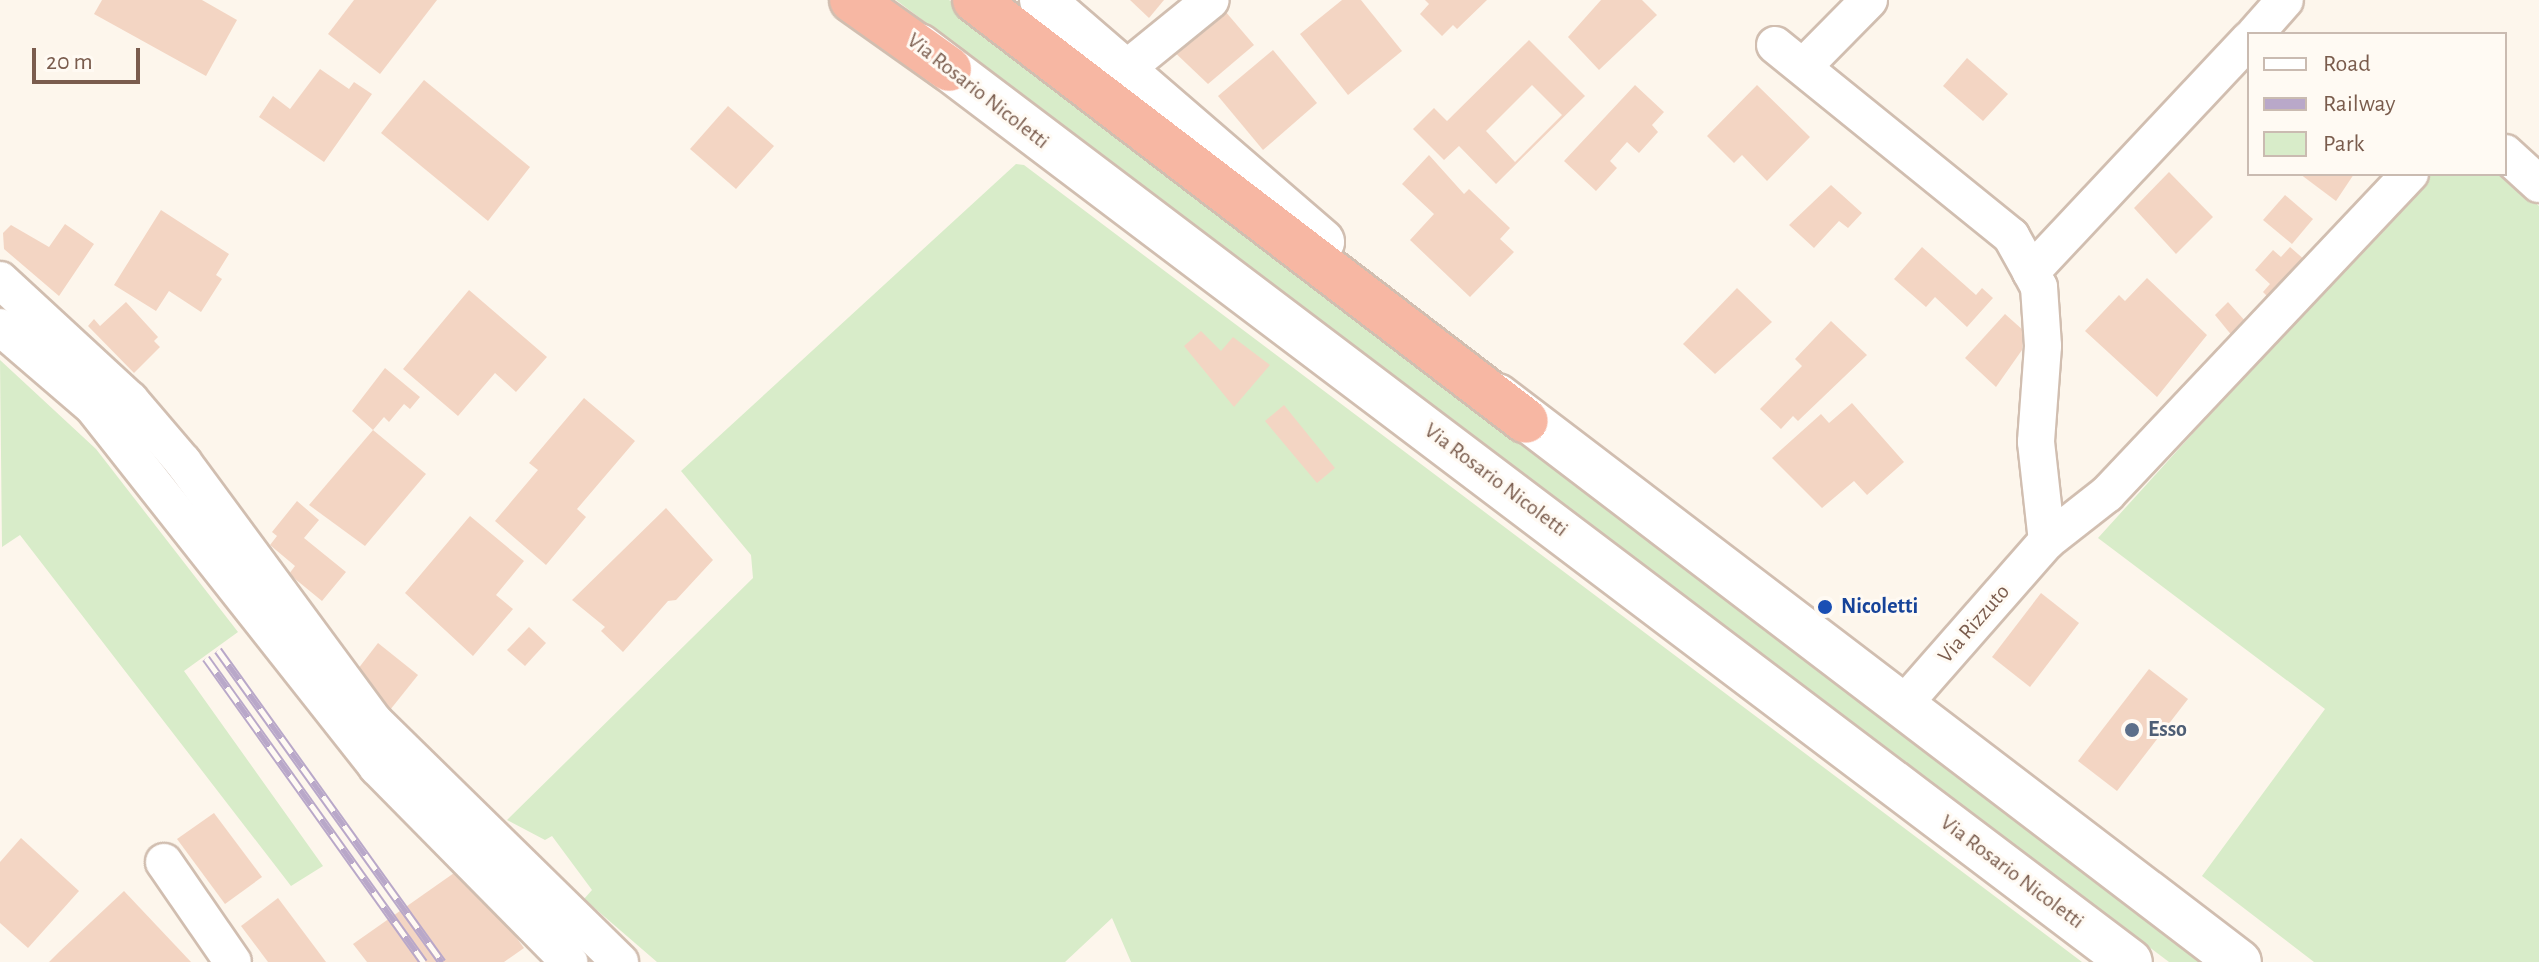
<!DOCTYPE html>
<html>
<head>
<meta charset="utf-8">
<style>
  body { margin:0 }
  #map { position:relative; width:2539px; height:962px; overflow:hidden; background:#fdf6ec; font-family:"Alegreya Sans",sans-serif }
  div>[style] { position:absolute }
  .green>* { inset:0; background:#d8ecc9 }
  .building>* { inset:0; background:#f3d5c3 }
  .roads { filter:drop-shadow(2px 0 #d1beb0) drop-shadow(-2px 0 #d1beb0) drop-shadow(0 2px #d1beb0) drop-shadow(0 -2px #d1beb0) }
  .minor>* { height:36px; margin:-18px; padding:0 18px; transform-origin:18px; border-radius:18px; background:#fff }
  .secondary>* { height:44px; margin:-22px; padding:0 22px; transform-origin:22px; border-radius:22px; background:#fff }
  .motorway>* { height:44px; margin:-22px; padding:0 22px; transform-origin:22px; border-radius:22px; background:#f7b7a3 }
  .rail>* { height:9px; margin-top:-4.5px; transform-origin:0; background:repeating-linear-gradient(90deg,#fffaf3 0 18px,#b9a8c9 0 36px); box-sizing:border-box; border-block:2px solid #b9a8c9 }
  .dots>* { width:22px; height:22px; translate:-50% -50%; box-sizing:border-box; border:4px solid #fffaf3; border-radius:50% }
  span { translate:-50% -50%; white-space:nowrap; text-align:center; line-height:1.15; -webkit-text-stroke:6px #fffaf3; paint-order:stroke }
  .street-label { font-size:22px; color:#7a5c4d }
  .transit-label { font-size:22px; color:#164399; font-weight:700 }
  .left { translate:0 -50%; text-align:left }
  .service-label { font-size:22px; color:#4e5e75; font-weight:700 }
  .legend { position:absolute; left:2247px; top:32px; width:260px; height:144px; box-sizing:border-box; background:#fffaf3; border:2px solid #cabbb1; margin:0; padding:10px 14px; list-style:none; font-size:24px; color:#7a5c4d }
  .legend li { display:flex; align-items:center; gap:16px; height:40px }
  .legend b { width:40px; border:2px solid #cabbb1 }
  .scale { position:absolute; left:32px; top:48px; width:108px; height:36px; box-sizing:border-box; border:4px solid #7a5c4d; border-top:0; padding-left:10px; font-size:24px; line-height:28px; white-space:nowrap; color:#7a5c4d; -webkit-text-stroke:6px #fffaf3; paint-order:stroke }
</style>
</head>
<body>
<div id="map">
  <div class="green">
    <i style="clip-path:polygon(896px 0,949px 0,2206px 962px,2169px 962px)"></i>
    <i style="clip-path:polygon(1016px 164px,1024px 165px,2082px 962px,1131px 962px,1112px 918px,1065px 962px,657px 962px,584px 899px,592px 890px,552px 836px,545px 840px,507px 820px,753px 578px,751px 555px,681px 471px)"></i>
    <i style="clip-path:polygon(2428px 174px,2503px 174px,2539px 206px,2539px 962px,2314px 962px,2202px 876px,2325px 709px,2098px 538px)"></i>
    <i style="clip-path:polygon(0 360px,96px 449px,238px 632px,184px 671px,323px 866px,291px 886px,20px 535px,2px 547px)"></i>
  </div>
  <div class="building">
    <i style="clip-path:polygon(102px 0,202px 0,237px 20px,206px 76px,94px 14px)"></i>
    <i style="clip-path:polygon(354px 0,437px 0,380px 74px,328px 34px)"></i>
    <i style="clip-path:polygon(1130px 0,1164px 0,1149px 18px)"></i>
    <i style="clip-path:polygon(1342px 0,1361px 0,1402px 51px,1348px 95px,1300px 34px)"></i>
    <i style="clip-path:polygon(1425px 0,1487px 0,1457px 29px,1453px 25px,1442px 36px,1420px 14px,1429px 4px)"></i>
    <i style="clip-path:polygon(1601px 0,1642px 0,1657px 15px,1599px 70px,1568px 37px)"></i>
    <i style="clip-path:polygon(1219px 4px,1254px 45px,1208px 84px,1168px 46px)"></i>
    <i style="clip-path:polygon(evenodd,1529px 40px,1585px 96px,1496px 184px,1459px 146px,1444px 160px,1413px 129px,1434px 108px,1447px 121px,1529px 40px,1532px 85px,1562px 115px,1515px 162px,1486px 131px,1532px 85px)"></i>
    <i style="clip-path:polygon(1273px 50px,1317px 103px,1263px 150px,1218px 96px)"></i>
    <i style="clip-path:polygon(1967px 58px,2008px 94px,1983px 121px,1943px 86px)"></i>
    <i style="clip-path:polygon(320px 69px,349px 89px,354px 82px,372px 94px,324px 162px,259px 117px,273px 96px,290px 109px)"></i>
    <i style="clip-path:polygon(424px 80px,530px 167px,488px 221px,381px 133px)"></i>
    <i style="clip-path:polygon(1635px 85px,1664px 112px,1652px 125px,1658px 132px,1639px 153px,1627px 142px,1610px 161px,1617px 168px,1596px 191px,1564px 161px)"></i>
    <i style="clip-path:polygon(1757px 85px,1810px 137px,1767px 181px,1742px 155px,1734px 163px,1707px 136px)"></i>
    <i style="clip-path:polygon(728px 106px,774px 146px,736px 189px,690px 149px)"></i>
    <i style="clip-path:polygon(1429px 155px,1464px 194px,1469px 189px,1510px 228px,1500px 239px,1514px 252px,1470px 297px,1410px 240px,1434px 214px,1402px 184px)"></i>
    <i style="clip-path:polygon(2169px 172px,2213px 217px,2176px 254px,2134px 208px)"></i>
    <i style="clip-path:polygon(2300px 174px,2354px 174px,2336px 201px)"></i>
    <i style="clip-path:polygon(1831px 185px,1862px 213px,1848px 228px,1839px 221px,1814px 248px,1789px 225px)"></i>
    <i style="clip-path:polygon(2285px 195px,2313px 219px,2292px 244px,2263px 220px)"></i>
    <i style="clip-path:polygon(161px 210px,229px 254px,216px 275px,222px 279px,201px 312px,169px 291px,156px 311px,114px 285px)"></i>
    <i style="clip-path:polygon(65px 224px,94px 244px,59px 296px,4px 249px,3px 233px,11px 225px,49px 247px)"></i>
    <i style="clip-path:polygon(1922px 247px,1976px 295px,1982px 288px,1993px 298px,1967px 327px,1935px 297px,1926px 307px,1894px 279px)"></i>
    <i style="clip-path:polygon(2290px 247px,2306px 261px,2271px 300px,2263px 292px,2270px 284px,2255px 270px,2273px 250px,2281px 257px)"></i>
    <i style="clip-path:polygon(2147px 278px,2207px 335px,2157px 397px,2085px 331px,2119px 295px,2125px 301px)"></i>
    <i style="clip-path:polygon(1737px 288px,1772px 322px,1715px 374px,1683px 344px)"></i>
    <i style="clip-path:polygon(469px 290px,547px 357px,516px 392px,495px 373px,458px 416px,403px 369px)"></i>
    <i style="clip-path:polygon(126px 302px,158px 337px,154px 341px,160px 347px,134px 373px,88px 326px,94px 319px,100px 326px)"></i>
    <i style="clip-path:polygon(2228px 302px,2247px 323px,2233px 337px,2215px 315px)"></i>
    <i style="clip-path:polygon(2005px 314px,2024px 331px,2022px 350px,1996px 387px,1965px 358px)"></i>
    <i style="clip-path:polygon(1831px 321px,1867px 355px,1798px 421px,1793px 416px,1781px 429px,1760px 409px,1802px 366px,1795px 359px)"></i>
    <i style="clip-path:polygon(1201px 331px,1221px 351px,1233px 337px,1270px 365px,1234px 407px,1184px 346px)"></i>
    <i style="clip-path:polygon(385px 368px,420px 397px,410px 409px,404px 404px,389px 422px,384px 417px,373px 430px,352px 411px)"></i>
    <i style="clip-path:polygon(584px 398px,635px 441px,577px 509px,586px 517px,546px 565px,495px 521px,538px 470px,529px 463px)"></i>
    <i style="clip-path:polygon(1852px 403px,1904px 462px,1867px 495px,1854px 481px,1822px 508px,1772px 458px,1821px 414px,1829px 423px)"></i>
    <i style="clip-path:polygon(1284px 405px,1335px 468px,1317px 483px,1265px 421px)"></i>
    <i style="clip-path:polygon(373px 430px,426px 474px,365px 546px,309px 505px)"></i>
    <i style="clip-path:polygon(297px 501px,319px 520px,304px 538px,346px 572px,322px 601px,289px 574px,295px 566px,270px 545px,277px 536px,272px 532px)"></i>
    <i style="clip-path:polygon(666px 508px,713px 560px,676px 600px,668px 601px,623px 652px,601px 631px,605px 627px,572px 600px)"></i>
    <i style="clip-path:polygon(470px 516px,524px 561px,496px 595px,513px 609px,473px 656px,405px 593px)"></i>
    <i style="clip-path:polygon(2041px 593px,2079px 623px,2030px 687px,1992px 657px)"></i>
    <i style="clip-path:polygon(529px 627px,546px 643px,525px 666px,507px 650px)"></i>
    <i style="clip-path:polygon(378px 643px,418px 675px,390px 710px,351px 678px)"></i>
    <i style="clip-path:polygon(2149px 669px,2188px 699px,2117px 791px,2078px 761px)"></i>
    <i style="clip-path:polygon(214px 813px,262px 877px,225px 904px,177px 839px)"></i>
    <i style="clip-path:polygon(21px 838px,79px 891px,28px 948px,0 923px,0 862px)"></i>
    <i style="clip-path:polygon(464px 866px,524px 948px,504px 962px,367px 962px,353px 944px)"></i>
    <i style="clip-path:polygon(124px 891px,191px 962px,49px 962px,59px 952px)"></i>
    <i style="clip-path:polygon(278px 898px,326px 962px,268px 962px,241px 926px)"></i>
  </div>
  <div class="roads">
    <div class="minor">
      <i style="left:2255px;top:34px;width:45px;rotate:-48.6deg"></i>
      <i style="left:1775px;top:45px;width:304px;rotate:39deg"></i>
      <i style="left:2011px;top:236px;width:41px;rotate:60.9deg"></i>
      <i style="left:2031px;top:272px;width:17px;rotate:62deg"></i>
      <i style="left:2039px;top:287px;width:59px;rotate:86.1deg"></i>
      <i style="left:2043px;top:346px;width:96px;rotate:94.2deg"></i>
      <i style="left:2036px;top:442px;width:100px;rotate:83.7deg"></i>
      <i style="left:1803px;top:67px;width:94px;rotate:-45.4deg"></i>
      <i style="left:1126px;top:69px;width:109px;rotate:-39.1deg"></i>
      <i style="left:2505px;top:153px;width:46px;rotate:42.4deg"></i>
      <i style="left:2031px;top:272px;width:318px;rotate:-46.8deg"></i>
      <i style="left:0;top:280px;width:177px;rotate:42.7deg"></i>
      <i style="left:130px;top:400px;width:82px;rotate:49.5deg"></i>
      <i style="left:183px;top:462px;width:323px;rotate:53.6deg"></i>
      <i style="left:375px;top:722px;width:343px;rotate:44.4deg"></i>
      <i style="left:0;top:327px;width:123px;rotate:40.7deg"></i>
      <i style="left:93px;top:407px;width:459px;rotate:51.7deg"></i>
      <i style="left:377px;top:767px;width:274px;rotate:45.4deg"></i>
      <i style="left:1902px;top:706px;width:220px;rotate:-48.7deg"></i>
      <i style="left:2047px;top:541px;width:76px;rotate:-38.1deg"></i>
      <i style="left:2107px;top:494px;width:441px;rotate:-46.6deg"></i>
      <i style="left:164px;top:862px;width:121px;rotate:55.4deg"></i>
    </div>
    <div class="secondary">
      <i style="left:1042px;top:0;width:370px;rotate:40.8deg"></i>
      <i style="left:919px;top:46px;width:1518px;rotate:37.1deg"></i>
      <i style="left:1497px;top:396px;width:933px;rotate:37.34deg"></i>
    </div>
    <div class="motorway">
      <i style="left:852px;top:0;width:119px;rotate:35.4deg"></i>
      <i style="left:975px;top:0;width:693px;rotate:37.38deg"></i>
    </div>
  </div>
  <div class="rail">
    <i style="left:218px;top:650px;width:384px;rotate:54.3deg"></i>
    <i style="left:206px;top:658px;width:374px;rotate:54.4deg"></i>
  </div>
  <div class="dots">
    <i style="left:1825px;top:607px;background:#1a4fb4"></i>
    <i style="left:2132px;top:730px;background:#5c6f8a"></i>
  </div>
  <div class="street-label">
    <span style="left:978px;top:91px;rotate:38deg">Via Rosario Nicoletti</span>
    <span style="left:1496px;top:480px;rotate:37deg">Via Rosario Nicoletti</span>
    <span style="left:1974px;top:624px;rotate:-49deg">Via Rizzuto</span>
    <span style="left:2012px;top:872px;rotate:37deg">Via Rosario Nicoletti</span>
  </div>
  <div class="transit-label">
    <span class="left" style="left:1841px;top:607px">Nicoletti</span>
  </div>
  <div class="service-label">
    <span class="left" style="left:2148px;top:730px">Esso</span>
  </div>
  <ul class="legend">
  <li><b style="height:10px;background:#fff"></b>Road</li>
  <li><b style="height:10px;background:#b9a8c9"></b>Railway</li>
  <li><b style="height:22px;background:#d8ecc9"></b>Park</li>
  </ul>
  <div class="scale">20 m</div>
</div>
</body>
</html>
